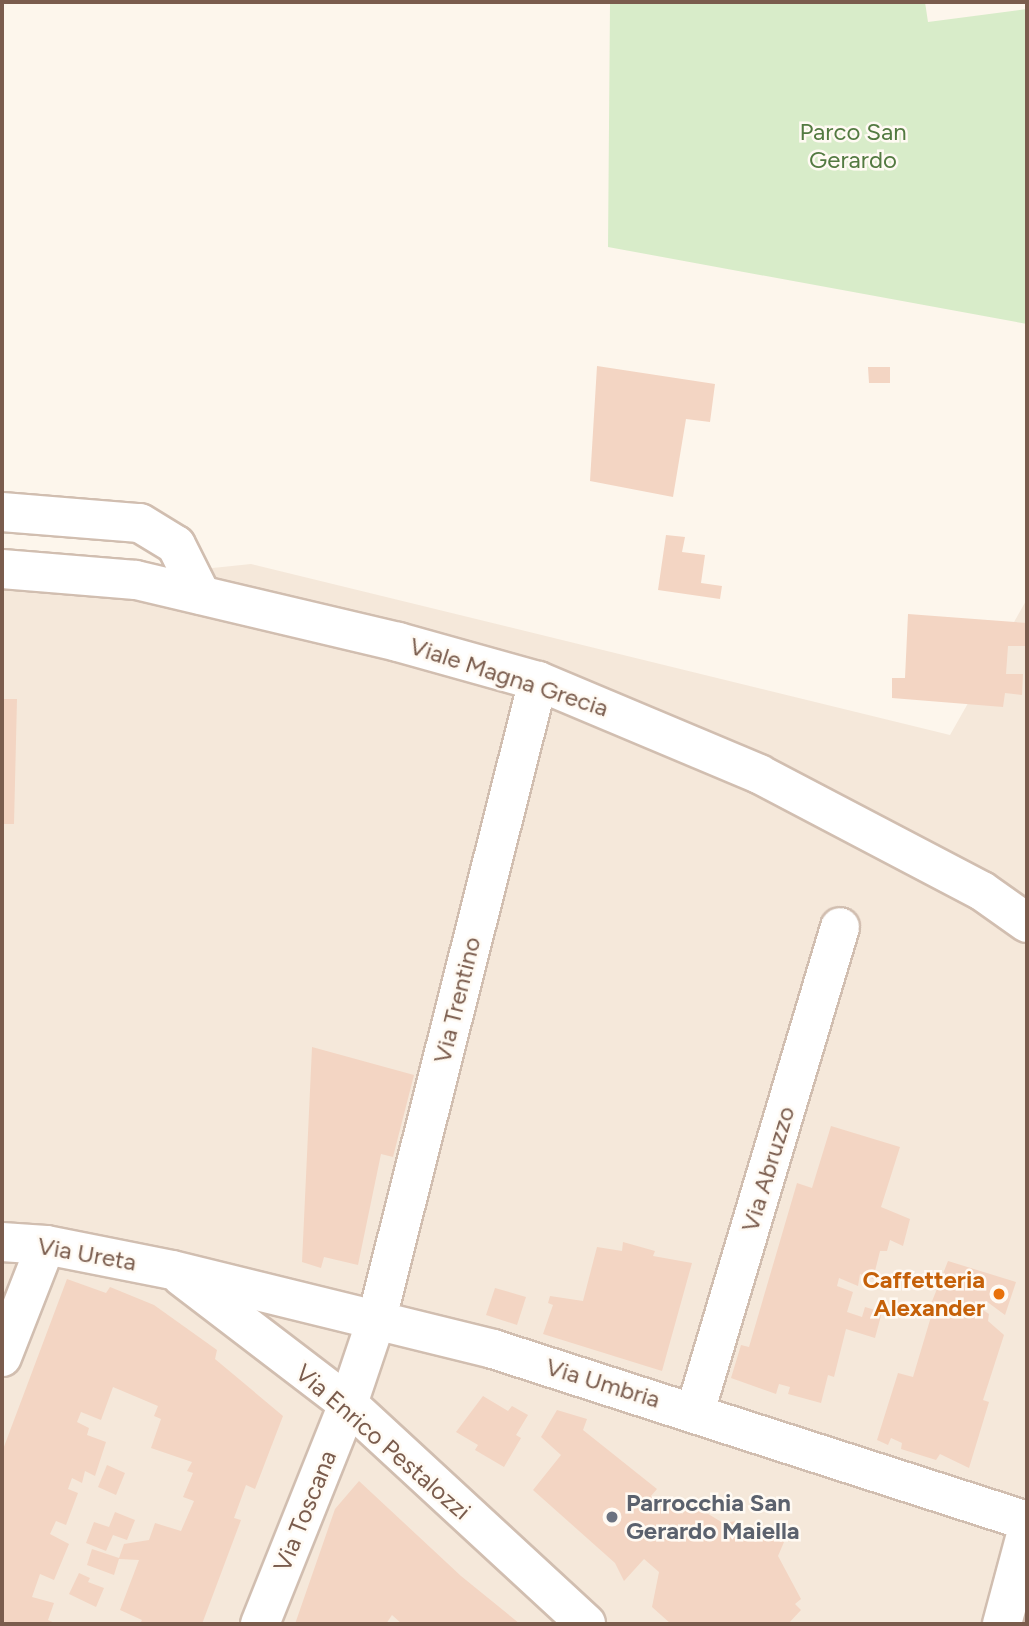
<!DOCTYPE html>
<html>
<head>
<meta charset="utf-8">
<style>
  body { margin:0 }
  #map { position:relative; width:1029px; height:1626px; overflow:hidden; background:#fdf6ec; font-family:Figtree,sans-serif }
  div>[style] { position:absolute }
  .residential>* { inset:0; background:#f5e8da }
  .green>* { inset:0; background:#d8ecc9 }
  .building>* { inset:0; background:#f3d5c3 }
  .roads { filter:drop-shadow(2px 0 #d1beb0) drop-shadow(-2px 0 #d1beb0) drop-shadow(0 2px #d1beb0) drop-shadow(0 -2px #d1beb0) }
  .minor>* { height:38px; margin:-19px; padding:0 19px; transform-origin:19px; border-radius:19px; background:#fff }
  .dots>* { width:19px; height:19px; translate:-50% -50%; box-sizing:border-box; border:4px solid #fffaf3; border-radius:50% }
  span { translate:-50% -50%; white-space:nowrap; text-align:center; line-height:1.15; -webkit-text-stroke:5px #fffaf3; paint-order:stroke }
  .park-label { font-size:24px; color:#537a41 }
  .street-label { font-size:24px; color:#7a5c4d }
  .food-label { font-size:24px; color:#c56008; font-weight:700 }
  .right { translate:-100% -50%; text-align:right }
  .worship-label { font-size:24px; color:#5b616d; font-weight:700 }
  .left { translate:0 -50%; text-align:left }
  .frame { position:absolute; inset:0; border:4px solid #7a5c4d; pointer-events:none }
</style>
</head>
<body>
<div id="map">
  <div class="residential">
    <i style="clip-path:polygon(251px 564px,950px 735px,1027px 599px,1027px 1624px,2px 1624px,2px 590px)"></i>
  </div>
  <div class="green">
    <i style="clip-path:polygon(610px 2px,925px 2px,928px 22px,1027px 9px,1027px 324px,608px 247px)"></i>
  </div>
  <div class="building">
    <i style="clip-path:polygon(597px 366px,715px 384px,710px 422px,686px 419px,673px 497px,590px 481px)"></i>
    <i style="clip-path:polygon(868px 367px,890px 367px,890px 383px,869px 383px)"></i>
    <i style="clip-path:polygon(666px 535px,685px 537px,682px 552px,705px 555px,701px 583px,722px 586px,720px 599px,658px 590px)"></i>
    <i style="clip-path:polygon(908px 614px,1027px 623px,1027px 646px,1008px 646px,1006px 674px,1023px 674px,1022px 695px,1005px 693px,1003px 707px,892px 698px,892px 678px,905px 678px)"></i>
    <i style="clip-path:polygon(2px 699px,17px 699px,14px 824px,2px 824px)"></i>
    <i style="clip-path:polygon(312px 1047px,414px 1075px,393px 1157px,381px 1154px,358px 1265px,324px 1257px,321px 1268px,302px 1262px)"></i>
    <i style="clip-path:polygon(831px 1126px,900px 1147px,881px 1207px,910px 1219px,903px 1246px,890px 1240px,887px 1251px,880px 1251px,873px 1279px,860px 1274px,858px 1286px,839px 1278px,837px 1286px,853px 1292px,847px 1312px,862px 1317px,865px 1307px,882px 1312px,875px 1338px,846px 1329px,834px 1377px,828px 1375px,821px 1403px,788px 1394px,790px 1387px,779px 1384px,776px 1394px,731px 1378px,741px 1345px,749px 1347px,797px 1183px,812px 1188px)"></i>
    <i style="clip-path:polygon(623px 1242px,655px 1251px,653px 1256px,692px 1263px,662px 1371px,543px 1334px,553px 1305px,548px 1303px,550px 1296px,583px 1301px,597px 1247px,622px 1251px)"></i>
    <i style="clip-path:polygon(948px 1261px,1016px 1282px,1005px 1315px,986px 1301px,983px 1310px,989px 1314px,988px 1321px,1004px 1335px,983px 1400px,989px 1402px,969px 1468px,940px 1454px,936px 1460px,901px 1449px,902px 1443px,891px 1438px,888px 1445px,877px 1440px,898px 1373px,913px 1377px,933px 1310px,929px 1309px)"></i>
    <i style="clip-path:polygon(67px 1279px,106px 1293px,110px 1287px,154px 1305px,217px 1350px,215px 1359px,283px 1416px,255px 1489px,246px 1485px,234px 1518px,241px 1520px,202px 1624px,140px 1624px,142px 1620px,120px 1610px,139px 1560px,119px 1559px,114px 1575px,87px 1565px,92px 1549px,119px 1558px,124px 1544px,149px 1540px,155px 1523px,181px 1531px,194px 1501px,183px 1497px,193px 1473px,187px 1471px,192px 1462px,151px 1448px,161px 1419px,154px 1416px,158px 1406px,113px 1387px,101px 1420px,81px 1412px,77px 1422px,89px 1428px,87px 1435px,106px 1442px,95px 1476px,85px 1471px,82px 1483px,72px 1478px,68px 1489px,78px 1493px,66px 1525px,56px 1521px,50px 1534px,69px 1544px,54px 1580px,40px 1574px,32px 1597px,54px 1603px,48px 1620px,57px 1624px,2px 1624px,2px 1452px)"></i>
    <i style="clip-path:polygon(495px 1288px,526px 1297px,517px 1325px,486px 1315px)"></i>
    <i style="clip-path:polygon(483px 1396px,508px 1411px,512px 1406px,528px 1415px,516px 1435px,521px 1438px,504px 1467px,475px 1450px,478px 1445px,456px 1432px)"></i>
    <i style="clip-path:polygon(557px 1410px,587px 1419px,583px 1430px,657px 1489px,651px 1496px,662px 1508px,670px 1500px,682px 1514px,692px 1504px,723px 1523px,737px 1521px,747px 1529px,760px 1523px,784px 1542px,778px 1556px,801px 1599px,795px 1604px,801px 1610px,788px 1624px,671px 1624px,652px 1607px,659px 1572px,644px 1559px,624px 1581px,615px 1563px,533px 1490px,561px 1455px,541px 1437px)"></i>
    <i style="clip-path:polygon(107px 1465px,125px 1473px,116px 1495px,98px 1487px)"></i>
    <i style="clip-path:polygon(359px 1481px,461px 1576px,520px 1624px,402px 1624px,392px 1615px,386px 1624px,295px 1624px,335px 1509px)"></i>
    <i style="clip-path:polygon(115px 1512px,135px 1520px,127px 1540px,113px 1535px,106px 1551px,86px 1543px,94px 1522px,109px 1527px)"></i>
    <i style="clip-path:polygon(79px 1573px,90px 1578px,88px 1582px,104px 1588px,96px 1607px,69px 1594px)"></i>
  </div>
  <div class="roads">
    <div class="minor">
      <i style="left:2px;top:512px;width:138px;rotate:4.6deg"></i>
      <i style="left:140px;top:523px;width:42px;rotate:31.4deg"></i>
      <i style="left:176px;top:545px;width:56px;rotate:63.4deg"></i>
      <i style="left:2px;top:569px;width:134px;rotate:4.7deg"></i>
      <i style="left:136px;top:580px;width:269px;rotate:13.3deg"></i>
      <i style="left:398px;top:642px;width:145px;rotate:15.6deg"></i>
      <i style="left:538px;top:681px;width:240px;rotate:22.8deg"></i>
      <i style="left:759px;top:774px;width:252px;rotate:27.7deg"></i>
      <i style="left:982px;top:891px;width:55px;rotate:35.4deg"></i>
      <i style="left:2px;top:1242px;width:44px;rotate:3.9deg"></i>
      <i style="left:46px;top:1245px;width:128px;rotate:11.2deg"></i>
      <i style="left:172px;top:1270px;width:331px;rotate:13.8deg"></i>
      <i style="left:493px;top:1349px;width:561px;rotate:17.85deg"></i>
      <i style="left:182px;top:1277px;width:209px;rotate:37.4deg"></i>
      <i style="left:348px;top:1404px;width:324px;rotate:42.7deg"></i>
      <i style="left:2px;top:1357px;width:120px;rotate:-68.6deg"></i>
      <i style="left:695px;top:1412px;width:506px;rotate:-73.35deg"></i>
      <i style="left:260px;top:1624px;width:237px;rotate:-68.2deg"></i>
      <i style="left:348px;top:1404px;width:91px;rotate:-71.4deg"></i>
      <i style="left:377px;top:1318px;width:657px;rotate:-75.82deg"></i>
      <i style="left:1002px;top:1624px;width:96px;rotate:-75deg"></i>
    </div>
  </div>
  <div class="dots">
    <i style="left:999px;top:1294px;background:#e8710a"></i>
    <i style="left:612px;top:1517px;background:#6b7280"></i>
  </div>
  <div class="park-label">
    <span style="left:853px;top:146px">Parco San<br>Gerardo</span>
  </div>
  <div class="street-label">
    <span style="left:509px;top:677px;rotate:18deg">Viale Magna Grecia</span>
    <span style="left:457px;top:1000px;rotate:-76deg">Via Trentino</span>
    <span style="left:768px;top:1169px;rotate:-73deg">Via Abruzzo</span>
    <span style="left:87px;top:1254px;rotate:10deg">Via Ureta</span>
    <span style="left:603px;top:1383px;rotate:17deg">Via Umbria</span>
    <span style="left:383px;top:1442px;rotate:41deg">Via Enrico Pestalozzi</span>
    <span style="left:305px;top:1511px;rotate:-68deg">Via Toscana</span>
  </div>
  <div class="food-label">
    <span class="right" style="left:985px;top:1294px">Caffetteria<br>Alexander</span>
  </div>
  <div class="worship-label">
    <span class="left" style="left:626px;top:1517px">Parrocchia San<br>Gerardo Maiella</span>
  </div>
  <div class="frame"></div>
</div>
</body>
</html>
